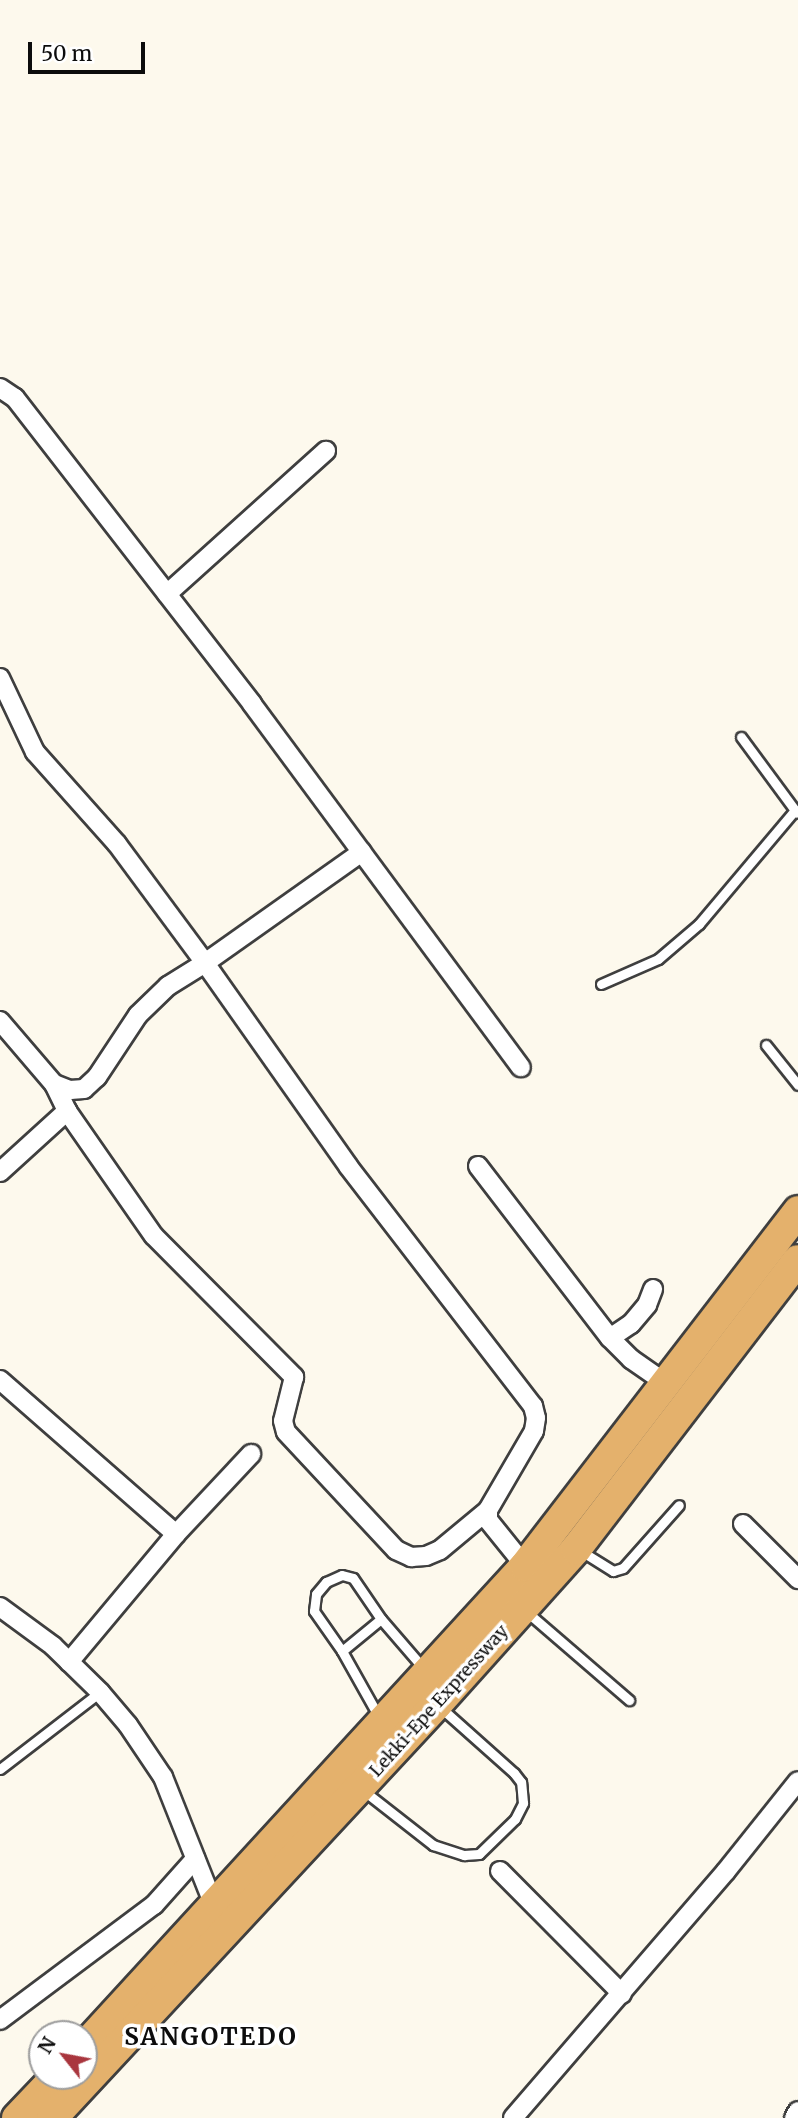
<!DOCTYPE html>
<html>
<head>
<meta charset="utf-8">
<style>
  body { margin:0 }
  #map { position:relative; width:798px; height:2118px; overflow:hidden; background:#fdf9ed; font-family:Merriweather,serif }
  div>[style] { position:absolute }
  .roads { filter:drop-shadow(2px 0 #3f3f3f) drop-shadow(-2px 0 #3f3f3f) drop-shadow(0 2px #3f3f3f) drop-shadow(0 -2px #3f3f3f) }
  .service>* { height:9px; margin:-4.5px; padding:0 4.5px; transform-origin:4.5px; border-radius:4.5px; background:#fff }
  .minor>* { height:18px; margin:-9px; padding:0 9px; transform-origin:9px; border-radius:9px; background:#fff }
  .trunk>* { height:30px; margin:-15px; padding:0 15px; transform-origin:15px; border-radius:15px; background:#e4b16c }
  span { translate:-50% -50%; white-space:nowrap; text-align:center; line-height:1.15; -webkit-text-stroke:7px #fff; paint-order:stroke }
  .street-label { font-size:18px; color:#0c0c0c }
  .district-label { font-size:24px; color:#0c0c0c; font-weight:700; letter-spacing:2px }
  .north { position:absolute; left:28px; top:2020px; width:70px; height:70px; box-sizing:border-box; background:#fff; border:2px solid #9e9e9e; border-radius:50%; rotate:301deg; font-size:19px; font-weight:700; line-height:28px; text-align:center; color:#0c0c0c }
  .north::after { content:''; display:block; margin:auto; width:24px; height:32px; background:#a9363e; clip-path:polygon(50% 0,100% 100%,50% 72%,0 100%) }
  .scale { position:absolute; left:28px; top:42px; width:117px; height:32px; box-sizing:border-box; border:4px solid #0c0c0c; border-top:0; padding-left:9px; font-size:21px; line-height:24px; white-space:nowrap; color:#0c0c0c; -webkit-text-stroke:5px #fff; paint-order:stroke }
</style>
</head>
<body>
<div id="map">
  <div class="roads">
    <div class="service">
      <i style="left:741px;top:737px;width:94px;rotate:53.6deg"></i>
      <i style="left:601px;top:984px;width:62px;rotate:-23.7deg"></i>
      <i style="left:658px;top:959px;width:54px;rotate:-40.5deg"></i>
      <i style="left:699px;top:924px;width:149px;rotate:-49.9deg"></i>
      <i style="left:766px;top:1045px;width:51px;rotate:51.3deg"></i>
      <i style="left:581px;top:1551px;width:38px;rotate:32deg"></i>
      <i style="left:613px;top:1571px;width:10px;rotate:-17deg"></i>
      <i style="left:623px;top:1568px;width:84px;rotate:-48.4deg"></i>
      <i style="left:527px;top:1612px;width:135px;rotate:40.8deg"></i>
      <i style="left:342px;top:1651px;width:50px;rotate:-39.4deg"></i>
      <i style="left:379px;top:1717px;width:76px;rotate:-119.3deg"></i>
      <i style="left:342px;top:1651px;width:49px;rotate:-125deg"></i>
      <i style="left:314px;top:1611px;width:17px;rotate:-83deg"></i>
      <i style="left:316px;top:1594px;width:16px;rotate:-50deg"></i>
      <i style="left:326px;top:1582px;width:17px;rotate:-24deg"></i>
      <i style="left:342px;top:1575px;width:11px;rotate:15deg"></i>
      <i style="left:353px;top:1578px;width:50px;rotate:55.7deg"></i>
      <i style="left:381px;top:1619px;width:67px;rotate:49.2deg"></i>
      <i style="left:0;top:1769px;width:126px;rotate:-37.6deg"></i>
      <i style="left:364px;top:1791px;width:88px;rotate:38deg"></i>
      <i style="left:433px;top:1845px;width:33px;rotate:18deg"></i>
      <i style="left:464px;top:1855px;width:15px;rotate:-4deg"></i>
      <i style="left:479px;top:1854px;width:50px;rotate:-44.2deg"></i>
      <i style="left:515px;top:1819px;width:18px;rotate:-63deg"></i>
      <i style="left:523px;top:1803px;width:21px;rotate:-95deg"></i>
      <i style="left:521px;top:1782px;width:11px;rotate:-128deg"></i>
      <i style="left:514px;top:1773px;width:99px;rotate:-138.3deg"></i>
    </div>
    <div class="minor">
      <i style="left:0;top:388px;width:18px;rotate:34deg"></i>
      <i style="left:15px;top:398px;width:387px;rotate:52.2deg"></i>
      <i style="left:252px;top:704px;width:452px;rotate:53.5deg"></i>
      <i style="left:167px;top:594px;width:214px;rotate:-42deg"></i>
      <i style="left:0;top:678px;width:82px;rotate:64.7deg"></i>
      <i style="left:35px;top:752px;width:123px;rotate:48.3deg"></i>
      <i style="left:117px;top:844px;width:148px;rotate:53.5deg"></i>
      <i style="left:205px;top:963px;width:248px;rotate:54.8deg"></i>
      <i style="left:348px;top:1166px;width:303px;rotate:52.4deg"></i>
      <i style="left:533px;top:1406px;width:12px;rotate:76deg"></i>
      <i style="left:536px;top:1418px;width:13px;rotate:99deg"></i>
      <i style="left:534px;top:1431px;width:91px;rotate:120.2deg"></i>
      <i style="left:488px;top:1510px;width:10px;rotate:90deg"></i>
      <i style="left:488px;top:1520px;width:59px;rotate:51.2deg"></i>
      <i style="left:0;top:1021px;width:83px;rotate:49.4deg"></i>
      <i style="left:54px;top:1084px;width:17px;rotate:21deg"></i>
      <i style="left:70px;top:1090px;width:14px;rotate:-4deg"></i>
      <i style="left:84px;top:1089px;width:18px;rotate:-43deg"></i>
      <i style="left:97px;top:1077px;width:74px;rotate:-56.5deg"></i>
      <i style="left:138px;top:1015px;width:42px;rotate:-44deg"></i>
      <i style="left:168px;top:986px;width:44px;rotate:-31.9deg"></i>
      <i style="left:205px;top:963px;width:192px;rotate:-35.3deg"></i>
      <i style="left:54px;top:1084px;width:30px;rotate:64deg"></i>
      <i style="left:67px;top:1111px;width:152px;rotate:55.2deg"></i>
      <i style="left:154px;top:1236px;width:199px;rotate:45.2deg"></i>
      <i style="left:294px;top:1377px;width:45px;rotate:104deg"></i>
      <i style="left:283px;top:1421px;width:11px;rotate:75deg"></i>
      <i style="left:286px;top:1432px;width:161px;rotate:47deg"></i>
      <i style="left:396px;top:1550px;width:17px;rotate:25deg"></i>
      <i style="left:411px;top:1557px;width:15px;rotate:-4deg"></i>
      <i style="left:426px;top:1556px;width:15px;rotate:-23deg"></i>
      <i style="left:440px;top:1550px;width:62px;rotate:-39.8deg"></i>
      <i style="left:478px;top:1166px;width:217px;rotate:52.5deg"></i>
      <i style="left:610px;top:1338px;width:30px;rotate:45deg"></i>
      <i style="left:631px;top:1359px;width:44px;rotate:34.8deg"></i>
      <i style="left:0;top:1172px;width:91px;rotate:-42.3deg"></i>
      <i style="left:610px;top:1338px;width:25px;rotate:-34deg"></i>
      <i style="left:631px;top:1324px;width:25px;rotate:-50deg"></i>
      <i style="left:647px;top:1305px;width:17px;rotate:-69deg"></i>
      <i style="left:0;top:1380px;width:234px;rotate:41.2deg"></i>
      <i style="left:743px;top:1524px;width:78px;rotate:45deg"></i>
      <i style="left:0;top:1607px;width:66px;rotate:36.3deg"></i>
      <i style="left:53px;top:1646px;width:66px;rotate:44.4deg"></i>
      <i style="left:100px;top:1692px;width:43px;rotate:49.7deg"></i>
      <i style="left:128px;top:1725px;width:63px;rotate:56.1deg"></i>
      <i style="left:163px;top:1777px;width:141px;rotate:68.3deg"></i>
      <i style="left:69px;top:1662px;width:167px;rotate:-50.1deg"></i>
      <i style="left:176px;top:1534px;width:110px;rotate:-46.8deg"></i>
      <i style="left:500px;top:1871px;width:173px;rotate:45.2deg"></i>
      <i style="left:0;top:2020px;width:192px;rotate:-36.8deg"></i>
      <i style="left:154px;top:1905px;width:62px;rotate:-48.3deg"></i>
      <i style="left:513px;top:2118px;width:326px;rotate:-49.2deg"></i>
      <i style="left:726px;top:1871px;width:115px;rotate:-51.3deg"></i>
      <i style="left:794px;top:2118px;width:8px;rotate:-60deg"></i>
    </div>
    <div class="trunk">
      <i style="left:84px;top:2047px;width:653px;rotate:-47.48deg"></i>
      <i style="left:525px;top:1566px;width:448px;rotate:-52.4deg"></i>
      <i style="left:17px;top:2118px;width:58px;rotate:-46.4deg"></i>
      <i style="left:52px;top:2118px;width:565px;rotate:-47.08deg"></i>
      <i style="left:437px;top:1704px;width:208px;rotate:-48.1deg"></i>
      <i style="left:576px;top:1549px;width:364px;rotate:-52.5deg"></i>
    </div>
  </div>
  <div class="street-label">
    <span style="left:439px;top:1701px;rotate:-48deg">Lekki-Epe Expressway</span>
  </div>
  <div class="district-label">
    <span style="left:211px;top:2037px">SANGOTEDO</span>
  </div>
  <div class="north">N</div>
  <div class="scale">50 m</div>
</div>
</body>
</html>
